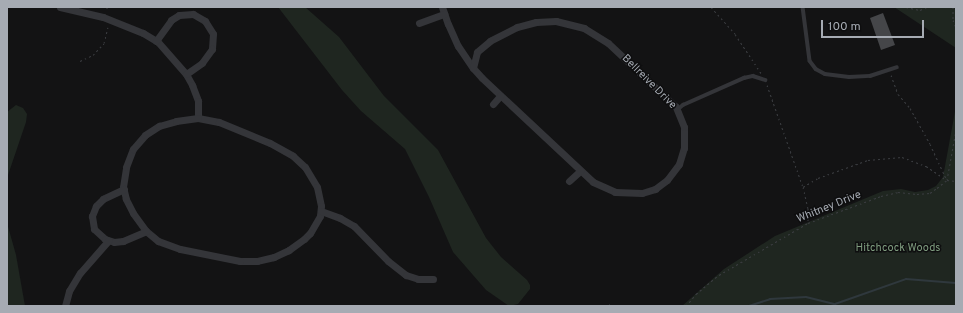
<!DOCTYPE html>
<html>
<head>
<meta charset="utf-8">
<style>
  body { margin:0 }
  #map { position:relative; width:963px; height:313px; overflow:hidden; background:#131314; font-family:Overpass,sans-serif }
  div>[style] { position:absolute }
  .green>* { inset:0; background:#1f2620 }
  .stream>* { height:2px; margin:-1px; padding:0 1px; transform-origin:1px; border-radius:1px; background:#2f383d }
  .building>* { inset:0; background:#454649 }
  .path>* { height:1px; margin-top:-0.5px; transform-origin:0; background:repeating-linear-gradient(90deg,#3a3c40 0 2px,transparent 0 5px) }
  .service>* { height:3.5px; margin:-1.75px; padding:0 1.75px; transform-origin:1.75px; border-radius:1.75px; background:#343539 }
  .minor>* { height:7px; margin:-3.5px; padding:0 3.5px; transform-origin:3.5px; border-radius:3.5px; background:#343539 }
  span { translate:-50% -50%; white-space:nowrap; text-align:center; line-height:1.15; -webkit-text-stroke:3px #0e0e0f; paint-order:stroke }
  .street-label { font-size:11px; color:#a6abb3 }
  .park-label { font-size:11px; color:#7f9c7f }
  .frame { position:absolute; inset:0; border:8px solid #a6abb3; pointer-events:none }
  .scale { position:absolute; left:821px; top:20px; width:103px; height:18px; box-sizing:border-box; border:2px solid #a6abb3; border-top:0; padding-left:5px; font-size:12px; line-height:14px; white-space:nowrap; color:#a6abb3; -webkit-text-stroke:3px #0e0e0f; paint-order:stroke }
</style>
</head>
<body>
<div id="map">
  <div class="green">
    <i style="clip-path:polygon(278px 7px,305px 7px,339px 37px,384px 96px,438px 150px,486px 238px,501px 257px,527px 280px,530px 285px,530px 289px,518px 304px,509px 306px,486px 290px,453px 252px,429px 197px,405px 149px,361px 111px,342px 90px)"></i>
    <i style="clip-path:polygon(894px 7px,956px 7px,956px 48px)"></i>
    <i style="clip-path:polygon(16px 105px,23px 108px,27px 114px,26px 122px,7px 178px,7px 112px)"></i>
    <i style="clip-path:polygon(956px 106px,956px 306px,682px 306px,724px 269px,775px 236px,883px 191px,901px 189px,915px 192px,928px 190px,936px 186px,943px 177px)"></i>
    <i style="clip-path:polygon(7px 223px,16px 255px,25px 306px,7px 306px)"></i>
  </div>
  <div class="stream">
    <i style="left:749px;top:306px;width:22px;rotate:-18deg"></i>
    <i style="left:770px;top:299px;width:36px;rotate:-3deg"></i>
    <i style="left:806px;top:297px;width:30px;rotate:14deg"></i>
    <i style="left:835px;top:304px;width:75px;rotate:-19.4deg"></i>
    <i style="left:906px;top:279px;width:50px;rotate:4.6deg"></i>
  </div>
  <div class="building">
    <i style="clip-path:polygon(883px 13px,895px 45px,881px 50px,870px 18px)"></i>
  </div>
  <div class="path">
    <i style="left:107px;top:7px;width:3px;rotate:90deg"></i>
    <i style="left:711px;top:7px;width:36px;rotate:48deg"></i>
    <i style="left:735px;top:34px;width:47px;rotate:56.3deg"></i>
    <i style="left:906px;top:7px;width:14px;rotate:12deg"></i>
    <i style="left:920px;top:10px;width:8px;rotate:-23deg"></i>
    <i style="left:953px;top:7px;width:13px;rotate:90deg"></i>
    <i style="left:953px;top:20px;width:9px;rotate:69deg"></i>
    <i style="left:80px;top:61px;width:14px;rotate:-25deg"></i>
    <i style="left:93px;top:55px;width:16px;rotate:-47deg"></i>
    <i style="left:104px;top:43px;width:16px;rotate:-76deg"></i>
    <i style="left:891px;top:75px;width:20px;rotate:70deg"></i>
    <i style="left:898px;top:94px;width:18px;rotate:49deg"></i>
    <i style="left:910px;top:108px;width:41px;rotate:60.9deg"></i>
    <i style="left:930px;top:144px;width:38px;rotate:65deg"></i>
    <i style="left:767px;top:85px;width:108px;rotate:70.6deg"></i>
    <i style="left:803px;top:187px;width:22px;rotate:77deg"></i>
    <i style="left:808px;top:208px;width:15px;rotate:90deg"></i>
    <i style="left:803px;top:187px;width:17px;rotate:-31deg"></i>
    <i style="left:818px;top:178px;width:53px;rotate:-19.8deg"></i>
    <i style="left:868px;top:160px;width:34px;rotate:-5deg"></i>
    <i style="left:902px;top:157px;width:26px;rotate:21deg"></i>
    <i style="left:926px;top:166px;width:25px;rotate:34deg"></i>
    <i style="left:947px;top:180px;width:9px;rotate:6deg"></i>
    <i style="left:609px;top:304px;width:3px;rotate:45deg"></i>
    <i style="left:686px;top:306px;width:16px;rotate:-50deg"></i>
    <i style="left:696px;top:294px;width:30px;rotate:-40deg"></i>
    <i style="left:719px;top:275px;width:103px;rotate:-30.3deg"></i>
    <i style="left:808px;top:223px;width:78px;rotate:-20.3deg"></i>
    <i style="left:881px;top:196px;width:17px;rotate:-13deg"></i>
    <i style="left:898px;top:192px;width:19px;rotate:6deg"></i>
    <i style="left:917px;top:194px;width:13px;rotate:-4deg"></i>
    <i style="left:930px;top:193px;width:9px;rotate:-36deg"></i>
    <i style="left:937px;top:188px;width:13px;rotate:-39deg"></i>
    <i style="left:947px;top:180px;width:51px;rotate:-79.8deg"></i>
  </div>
  <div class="service">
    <i style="left:803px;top:7px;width:54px;rotate:82.6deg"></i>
    <i style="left:810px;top:61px;width:10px;rotate:53deg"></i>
    <i style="left:816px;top:69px;width:10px;rotate:29deg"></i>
    <i style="left:825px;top:74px;width:24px;rotate:7deg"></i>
    <i style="left:849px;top:77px;width:21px;rotate:-3deg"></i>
    <i style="left:870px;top:76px;width:28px;rotate:-18deg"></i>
    <i style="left:677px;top:110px;width:8px;rotate:-40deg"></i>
    <i style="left:683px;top:105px;width:67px;rotate:-23.9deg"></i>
    <i style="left:744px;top:78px;width:9px;rotate:-13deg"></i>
    <i style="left:753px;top:76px;width:13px;rotate:18deg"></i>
  </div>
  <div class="minor">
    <i style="left:60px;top:7px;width:44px;rotate:13.1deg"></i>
    <i style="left:103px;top:17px;width:43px;rotate:21.8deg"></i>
    <i style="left:143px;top:33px;width:17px;rotate:31deg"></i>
    <i style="left:158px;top:42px;width:43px;rotate:48.8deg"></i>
    <i style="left:186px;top:74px;width:13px;rotate:61deg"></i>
    <i style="left:192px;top:85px;width:17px;rotate:69deg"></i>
    <i style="left:198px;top:101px;width:17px;rotate:90deg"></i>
    <i style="left:442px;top:7px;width:18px;rotate:71deg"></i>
    <i style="left:448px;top:24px;width:24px;rotate:66deg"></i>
    <i style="left:458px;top:46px;width:27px;rotate:56deg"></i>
    <i style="left:473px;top:68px;width:13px;rotate:48deg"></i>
    <i style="left:482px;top:78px;width:152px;rotate:43.1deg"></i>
    <i style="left:593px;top:182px;width:24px;rotate:24deg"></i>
    <i style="left:615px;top:192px;width:27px;rotate:2deg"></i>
    <i style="left:642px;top:193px;width:14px;rotate:-17deg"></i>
    <i style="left:655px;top:189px;width:15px;rotate:-37deg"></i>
    <i style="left:667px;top:180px;width:20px;rotate:-53deg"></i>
    <i style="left:679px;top:164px;width:17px;rotate:-73deg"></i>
    <i style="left:684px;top:148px;width:21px;rotate:-90deg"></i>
    <i style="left:684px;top:127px;width:22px;rotate:-112deg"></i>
    <i style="left:676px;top:107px;width:93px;rotate:-136.7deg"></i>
    <i style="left:608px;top:43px;width:28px;rotate:-148deg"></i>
    <i style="left:584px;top:28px;width:29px;rotate:-166deg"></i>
    <i style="left:556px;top:21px;width:20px;rotate:177deg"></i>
    <i style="left:536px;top:22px;width:20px;rotate:165deg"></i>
    <i style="left:517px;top:27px;width:30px;rotate:153deg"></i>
    <i style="left:490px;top:41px;width:17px;rotate:140deg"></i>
    <i style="left:477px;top:52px;width:16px;rotate:104deg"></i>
    <i style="left:419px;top:23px;width:27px;rotate:-20deg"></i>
    <i style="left:156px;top:41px;width:26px;rotate:-54deg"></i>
    <i style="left:171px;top:20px;width:9px;rotate:-32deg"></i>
    <i style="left:179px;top:15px;width:14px;rotate:-4deg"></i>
    <i style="left:193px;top:14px;width:14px;rotate:30deg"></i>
    <i style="left:205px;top:21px;width:15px;rotate:58deg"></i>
    <i style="left:213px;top:34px;width:15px;rotate:94deg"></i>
    <i style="left:212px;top:49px;width:17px;rotate:126deg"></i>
    <i style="left:202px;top:63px;width:19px;rotate:145deg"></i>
    <i style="left:493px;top:104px;width:11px;rotate:-49deg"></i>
    <i style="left:198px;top:118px;width:21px;rotate:11deg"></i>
    <i style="left:219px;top:122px;width:55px;rotate:22.4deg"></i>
    <i style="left:270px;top:143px;width:26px;rotate:29deg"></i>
    <i style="left:293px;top:156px;width:16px;rotate:43deg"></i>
    <i style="left:305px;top:167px;width:23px;rotate:59deg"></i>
    <i style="left:317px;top:187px;width:19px;rotate:78deg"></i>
    <i style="left:321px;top:206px;width:10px;rotate:96deg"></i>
    <i style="left:320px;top:216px;width:20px;rotate:120deg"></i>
    <i style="left:310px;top:233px;width:8px;rotate:135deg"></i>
    <i style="left:304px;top:239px;width:19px;rotate:144deg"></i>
    <i style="left:289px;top:250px;width:17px;rotate:155deg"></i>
    <i style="left:274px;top:257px;width:17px;rotate:167deg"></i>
    <i style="left:257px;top:261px;width:17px;rotate:180deg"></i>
    <i style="left:240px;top:261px;width:61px;rotate:-168.7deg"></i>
    <i style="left:180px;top:249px;width:23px;rotate:-160deg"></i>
    <i style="left:158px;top:241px;width:16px;rotate:-140deg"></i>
    <i style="left:146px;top:231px;width:22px;rotate:-126deg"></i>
    <i style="left:133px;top:213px;width:16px;rotate:-117deg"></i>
    <i style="left:126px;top:199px;width:12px;rotate:-104deg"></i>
    <i style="left:123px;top:187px;width:20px;rotate:-81deg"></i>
    <i style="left:126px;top:167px;width:19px;rotate:-69deg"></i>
    <i style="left:133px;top:149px;width:18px;rotate:-49deg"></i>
    <i style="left:145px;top:135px;width:17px;rotate:-33deg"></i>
    <i style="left:159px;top:126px;width:18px;rotate:-16deg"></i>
    <i style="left:176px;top:121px;width:22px;rotate:-8deg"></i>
    <i style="left:569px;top:181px;width:15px;rotate:-42deg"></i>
    <i style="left:124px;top:189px;width:23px;rotate:155deg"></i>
    <i style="left:103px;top:199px;width:10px;rotate:135deg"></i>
    <i style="left:96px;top:206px;width:11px;rotate:112deg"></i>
    <i style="left:92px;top:216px;width:13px;rotate:81deg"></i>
    <i style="left:94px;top:229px;width:15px;rotate:42deg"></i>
    <i style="left:105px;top:239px;width:9px;rotate:18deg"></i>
    <i style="left:114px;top:242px;width:9px;rotate:-6deg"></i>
    <i style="left:123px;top:241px;width:25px;rotate:-23deg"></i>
    <i style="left:321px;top:211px;width:20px;rotate:20deg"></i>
    <i style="left:340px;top:218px;width:16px;rotate:30deg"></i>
    <i style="left:354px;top:226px;width:49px;rotate:45.8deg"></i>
    <i style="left:388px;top:261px;width:23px;rotate:38deg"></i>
    <i style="left:406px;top:275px;width:13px;rotate:18deg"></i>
    <i style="left:418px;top:279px;width:15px"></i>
    <i style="left:65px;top:306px;width:16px;rotate:-75deg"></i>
    <i style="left:69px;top:291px;width:21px;rotate:-59deg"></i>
    <i style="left:80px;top:273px;width:43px;rotate:-48.8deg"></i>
  </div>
  <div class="street-label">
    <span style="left:649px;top:82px;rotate:45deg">Bellreive Drive</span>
    <span style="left:829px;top:207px;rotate:-22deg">Whitney Drive</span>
  </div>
  <div class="park-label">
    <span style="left:898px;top:248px">Hitchcock Woods</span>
  </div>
  <div class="frame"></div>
  <div class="scale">100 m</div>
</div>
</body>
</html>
